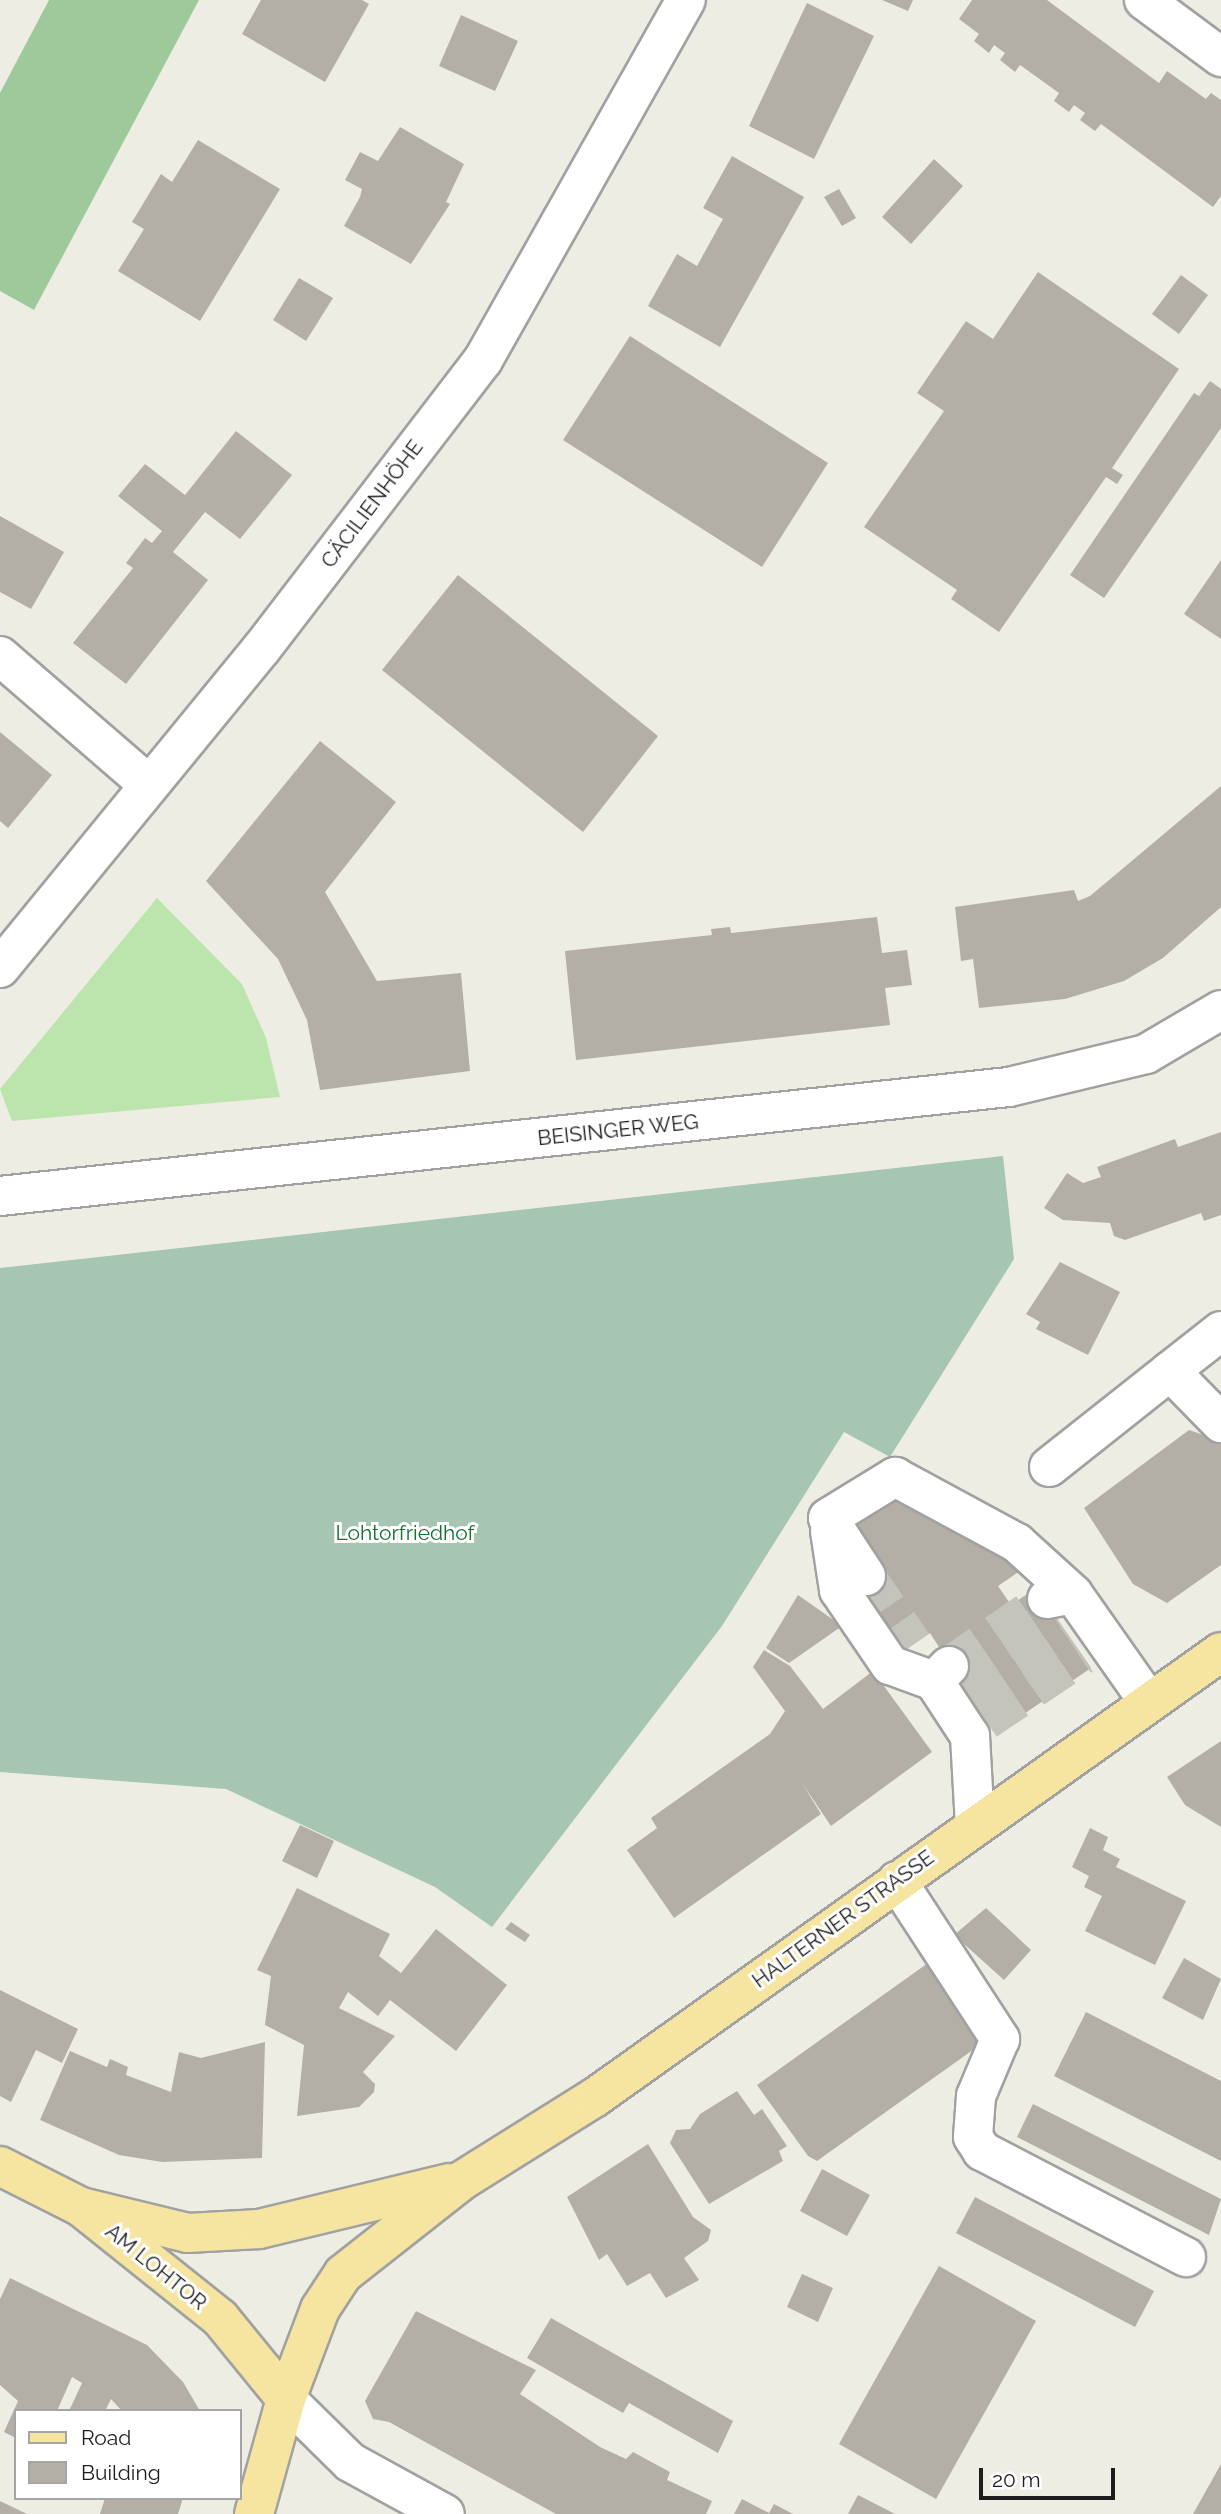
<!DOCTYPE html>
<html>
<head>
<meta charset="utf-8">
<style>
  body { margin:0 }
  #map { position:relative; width:1221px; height:2514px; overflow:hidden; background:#eeede4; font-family:Raleway,sans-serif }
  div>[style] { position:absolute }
  .grass>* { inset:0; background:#bbe5ad }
  .forest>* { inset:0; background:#9eca9b }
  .cemetery>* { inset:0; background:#a6c5b2 }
  .building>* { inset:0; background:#b3afa6 }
  .minor-tunnel>* { height:38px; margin-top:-19px; transform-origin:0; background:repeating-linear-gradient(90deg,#c4c3bc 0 38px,transparent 0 57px) }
  .roads { filter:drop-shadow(2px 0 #a1a1a1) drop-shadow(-2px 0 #a1a1a1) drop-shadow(0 2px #a1a1a1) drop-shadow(0 -2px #a1a1a1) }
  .minor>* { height:38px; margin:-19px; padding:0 19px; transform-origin:19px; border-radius:19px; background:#fff }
  .major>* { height:38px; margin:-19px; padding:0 19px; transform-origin:19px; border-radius:19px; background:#f5e5a1 }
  span { translate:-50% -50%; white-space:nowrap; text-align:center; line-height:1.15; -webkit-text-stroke:6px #fff; paint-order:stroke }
  .street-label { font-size:21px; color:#1d1d1d }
  .park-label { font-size:21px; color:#137331 }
  .legend { position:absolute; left:14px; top:2409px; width:228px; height:91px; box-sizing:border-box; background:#fff; border:2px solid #a5a5a5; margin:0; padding:9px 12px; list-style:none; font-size:21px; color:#1d1d1d }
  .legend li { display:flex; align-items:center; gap:14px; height:35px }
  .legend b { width:35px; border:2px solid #a5a5a5 }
  .scale { position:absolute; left:979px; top:2468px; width:136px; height:32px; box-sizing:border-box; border:4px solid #1d1d1d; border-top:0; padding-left:9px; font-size:21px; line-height:24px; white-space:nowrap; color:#1d1d1d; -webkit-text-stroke:5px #fff; paint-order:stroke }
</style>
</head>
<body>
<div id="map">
  <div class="grass">
    <i style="clip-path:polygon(157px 898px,242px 984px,266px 1038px,280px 1097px,12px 1121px,0 1089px)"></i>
  </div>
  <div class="forest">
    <i style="clip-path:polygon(49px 0,199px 0,34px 310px,0 291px,0 93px)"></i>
  </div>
  <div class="cemetery">
    <i style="clip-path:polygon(1003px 1156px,1014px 1259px,890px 1457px,844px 1432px,722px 1626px,492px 1927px,435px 1887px,226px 1789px,0 1772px,0 1268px)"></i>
  </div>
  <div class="building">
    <i style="clip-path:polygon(261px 0,362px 0,369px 4px,325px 82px,242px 34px)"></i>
    <i style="clip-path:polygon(882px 0,913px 0,908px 11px)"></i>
    <i style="clip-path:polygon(972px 0,1047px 0,1159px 83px,1167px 71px,1206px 99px,1211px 93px,1221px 100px,1221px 196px,1213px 207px,1101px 124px,1095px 131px,1080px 120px,1085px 113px,1074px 105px,1069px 112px,1054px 101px,1059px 93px,1020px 65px,1015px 72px,1000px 60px,1005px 53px,994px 45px,989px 53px,974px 41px,979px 34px,959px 19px)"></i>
    <i style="clip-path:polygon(807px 3px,874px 36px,814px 159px,749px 126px)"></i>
    <i style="clip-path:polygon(461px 15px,518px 41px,495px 91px,439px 66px)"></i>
    <i style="clip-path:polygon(400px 127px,464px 164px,446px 202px,450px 204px,411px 264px,344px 226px,360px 197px,362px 189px,345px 180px,360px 152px,378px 161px)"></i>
    <i style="clip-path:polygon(198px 140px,280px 189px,200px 321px,118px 271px,144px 229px,132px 222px,161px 174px,172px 182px)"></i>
    <i style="clip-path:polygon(732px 156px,804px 197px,720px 347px,648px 306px,677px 254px,697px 266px,723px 219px,703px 208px)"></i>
    <i style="clip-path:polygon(934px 159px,963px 186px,911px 244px,882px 217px)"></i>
    <i style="clip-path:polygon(839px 189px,856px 218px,842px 226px,824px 197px)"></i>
    <i style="clip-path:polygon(1038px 272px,1179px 369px,1112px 468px,1123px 475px,1117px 484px,1106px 477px,999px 632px,951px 599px,957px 590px,864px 527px,944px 411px,917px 393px,966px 321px,993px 339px)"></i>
    <i style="clip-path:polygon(1181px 275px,1208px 295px,1179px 334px,1152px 314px)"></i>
    <i style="clip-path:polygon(299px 278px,333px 298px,306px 341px,273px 320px)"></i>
    <i style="clip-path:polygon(630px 336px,828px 463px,762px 567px,563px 440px)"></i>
    <i style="clip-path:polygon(1210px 381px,1221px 389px,1221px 428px,1104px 598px,1070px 575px,1194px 393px,1199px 396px)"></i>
    <i style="clip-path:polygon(236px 431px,292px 475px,240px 539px,205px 512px,173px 552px,208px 580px,126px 684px,73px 643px,133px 568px,126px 563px,145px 538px,152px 543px,162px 531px,118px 496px,145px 464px,185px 495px)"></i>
    <i style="clip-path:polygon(0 516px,64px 552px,31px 609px,0 592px)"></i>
    <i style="clip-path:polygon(1221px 560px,1221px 639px,1184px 614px)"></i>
    <i style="clip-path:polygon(458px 575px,658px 736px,583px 832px,382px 670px)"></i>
    <i style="clip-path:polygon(0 732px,52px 775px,8px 828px,0 821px)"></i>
    <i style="clip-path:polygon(320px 741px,396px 802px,325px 892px,377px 981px,461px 973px,470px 1071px,320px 1090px,307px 1020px,278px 959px,206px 881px)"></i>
    <i style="clip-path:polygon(1221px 786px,1221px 907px,1163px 958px,1124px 981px,1065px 999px,979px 1008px,973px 959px,961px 961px,955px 907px,1074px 890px,1078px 901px,1090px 896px)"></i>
    <i style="clip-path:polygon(877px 917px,882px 953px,907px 950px,912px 985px,885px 988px,890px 1025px,576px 1060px,565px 951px,712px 935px,711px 929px,730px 927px,731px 933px)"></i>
    <i style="clip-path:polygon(1221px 1132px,1221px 1215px,1204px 1221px,1201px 1213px,1125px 1240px,1114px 1236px,1110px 1223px,1063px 1220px,1044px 1208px,1067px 1173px,1083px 1183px,1101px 1177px,1097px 1167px,1175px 1139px,1178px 1147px)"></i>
    <i style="clip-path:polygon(1060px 1262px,1120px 1292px,1088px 1355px,1036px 1329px,1040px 1322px,1026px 1314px)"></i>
    <i style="clip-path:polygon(1189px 1430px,1221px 1441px,1221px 1565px,1167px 1603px,1133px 1584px,1084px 1508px)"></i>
    <i style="clip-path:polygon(899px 1493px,1008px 1552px,1020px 1571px,998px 1586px,1011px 1605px,1036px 1588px,1091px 1668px,995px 1734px,930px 1633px,898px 1655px,851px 1586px,852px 1526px)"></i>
    <i style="clip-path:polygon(798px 1595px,842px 1626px,789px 1663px,766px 1648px)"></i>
    <i style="clip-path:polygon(764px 1650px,790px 1666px,823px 1709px,873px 1671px,932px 1752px,831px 1826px,802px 1783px,821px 1814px,674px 1918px,627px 1850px,657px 1828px,651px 1818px,770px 1734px,785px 1711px,753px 1667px)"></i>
    <i style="clip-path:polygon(1221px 1741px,1221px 1827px,1185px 1805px,1167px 1777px)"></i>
    <i style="clip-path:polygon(300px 1825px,334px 1841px,317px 1878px,282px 1861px)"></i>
    <i style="clip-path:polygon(1090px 1828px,1108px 1837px,1103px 1850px,1120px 1859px,1116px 1867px,1186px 1901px,1155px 1965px,1085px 1931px,1102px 1896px,1084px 1887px,1089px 1876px,1072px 1867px)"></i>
    <i style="clip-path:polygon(297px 1888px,390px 1934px,379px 1956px,401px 1973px,436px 1929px,507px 1985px,456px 2051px,390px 2000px,378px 2016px,348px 1992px,339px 2008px,395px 2036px,363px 2072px,375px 2084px,374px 2092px,359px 2107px,297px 2116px,304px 2045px,265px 2025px,271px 1976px,257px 1970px)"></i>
    <i style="clip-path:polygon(986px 1908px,1031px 1950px,1004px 1980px,954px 1935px)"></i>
    <i style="clip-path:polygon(511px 1922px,530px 1935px,525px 1942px,505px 1929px)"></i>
    <i style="clip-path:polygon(1184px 1958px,1221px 1979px,1203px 2020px,1162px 1998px)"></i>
    <i style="clip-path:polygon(928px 1963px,984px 2042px,817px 2161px,808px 2156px,757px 2085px)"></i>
    <i style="clip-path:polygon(0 1990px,78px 2029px,62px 2063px,36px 2050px,11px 2102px,0 2096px)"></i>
    <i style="clip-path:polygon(1086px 2012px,1221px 2081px,1221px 2161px,1054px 2076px)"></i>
    <i style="clip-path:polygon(265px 2042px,262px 2158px,162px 2162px,119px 2155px,40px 2120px,70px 2051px,107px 2067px,110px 2059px,128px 2067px,126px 2075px,171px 2092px,179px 2052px,201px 2058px)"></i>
    <i style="clip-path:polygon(737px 2091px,754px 2115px,762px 2109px,787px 2146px,779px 2151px,783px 2161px,709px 2204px,670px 2143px,676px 2130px,690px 2129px,700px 2114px)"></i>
    <i style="clip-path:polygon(1033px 2104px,1221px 2199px,1209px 2235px,1017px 2137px)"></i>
    <i style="clip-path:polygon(648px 2144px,693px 2217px,711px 2230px,708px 2241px,684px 2258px,699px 2280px,666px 2298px,650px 2273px,627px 2286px,607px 2254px,599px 2260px,567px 2197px)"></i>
    <i style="clip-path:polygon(822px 2169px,870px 2195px,847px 2236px,800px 2211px)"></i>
    <i style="clip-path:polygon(975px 2197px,1154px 2291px,1135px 2327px,956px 2233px)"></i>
    <i style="clip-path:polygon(939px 2266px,1036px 2321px,936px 2499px,839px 2444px)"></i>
    <i style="clip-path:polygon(802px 2274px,833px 2288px,818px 2322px,787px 2307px)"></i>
    <i style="clip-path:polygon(10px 2278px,147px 2345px,183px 2382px,200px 2411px,122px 2411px,111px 2399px,105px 2411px,69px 2411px,82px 2383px,72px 2377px,57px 2411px,16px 2411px,16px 2438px,4px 2432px,18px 2401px,0 2385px,0 2299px)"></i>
    <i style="clip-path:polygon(416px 2311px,536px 2370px,520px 2394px,600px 2447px,626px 2459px,633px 2452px,670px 2472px,667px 2480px,712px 2501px,706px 2514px,556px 2514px,389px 2422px,373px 2419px,365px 2401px)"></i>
    <i style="clip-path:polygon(551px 2318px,733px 2421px,718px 2453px,629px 2403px,623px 2413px,527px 2358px)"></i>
    <i style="clip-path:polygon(1221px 2464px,1221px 2514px,1193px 2514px)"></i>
    <i style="clip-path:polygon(858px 2495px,895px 2514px,848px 2514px)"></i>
    <i style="clip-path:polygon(105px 2498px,183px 2498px,178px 2514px,100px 2514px)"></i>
    <i style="clip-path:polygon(742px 2499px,769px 2513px,774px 2504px,793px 2514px,734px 2514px)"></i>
    <i style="clip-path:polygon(0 2501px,27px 2514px,0 2514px)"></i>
  </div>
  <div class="minor-tunnel">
    <i style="left:866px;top:1576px;width:83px;rotate:55.3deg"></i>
    <i style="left:949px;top:1666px;width:116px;rotate:-34.8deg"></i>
    <i style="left:968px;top:1694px;width:116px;rotate:-34.1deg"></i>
    <i style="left:986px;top:1721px;width:116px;rotate:-34.1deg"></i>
  </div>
  <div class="roads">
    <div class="minor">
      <i style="left:1144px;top:0;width:96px;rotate:36.5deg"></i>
      <i style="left:0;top:656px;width:197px;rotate:40.9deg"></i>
      <i style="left:0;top:968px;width:414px;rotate:-50.7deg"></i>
      <i style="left:262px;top:648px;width:363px;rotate:-52.5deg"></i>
      <i style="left:483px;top:360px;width:413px;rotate:-60.6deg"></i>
      <i style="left:0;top:1196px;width:1015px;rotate:-6.17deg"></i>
      <i style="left:1009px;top:1087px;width:141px;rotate:-13.5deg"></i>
      <i style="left:1146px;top:1054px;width:87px;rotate:-30.4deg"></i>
      <i style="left:1221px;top:1331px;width:65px;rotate:141.9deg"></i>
      <i style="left:1170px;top:1371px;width:73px;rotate:45.6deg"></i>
      <i style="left:1049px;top:1467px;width:154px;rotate:-38.4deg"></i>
      <i style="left:830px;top:1531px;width:60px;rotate:81.3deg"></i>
      <i style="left:839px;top:1590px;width:91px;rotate:55.8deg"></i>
      <i style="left:890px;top:1665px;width:47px;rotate:20deg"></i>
      <i style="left:866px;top:1576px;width:69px;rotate:-123.2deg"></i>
      <i style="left:828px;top:1518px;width:79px;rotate:-31.5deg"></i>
      <i style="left:895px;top:1477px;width:139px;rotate:28.4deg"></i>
      <i style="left:1017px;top:1543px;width:76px;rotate:42.3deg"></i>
      <i style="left:1047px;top:1599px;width:26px;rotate:-11deg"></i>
      <i style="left:1073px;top:1594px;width:132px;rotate:54.9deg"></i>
      <i style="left:949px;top:1666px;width:21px;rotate:135deg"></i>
      <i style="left:934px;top:1681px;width:66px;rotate:56.8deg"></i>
      <i style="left:970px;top:1736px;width:89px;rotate:86.8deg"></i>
      <i style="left:897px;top:1881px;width:189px;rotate:56.9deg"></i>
      <i style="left:1000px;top:2039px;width:62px;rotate:112.8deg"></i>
      <i style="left:976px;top:2096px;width:41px;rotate:94.2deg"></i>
      <i style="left:973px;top:2137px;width:17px;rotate:57deg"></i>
      <i style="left:982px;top:2151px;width:230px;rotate:27.5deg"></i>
      <i style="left:286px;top:2399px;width:90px;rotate:44.5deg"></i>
      <i style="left:350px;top:2462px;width:108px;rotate:28.7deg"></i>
    </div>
    <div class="major">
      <i style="left:0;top:2166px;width:91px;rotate:26.8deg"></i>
      <i style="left:81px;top:2207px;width:178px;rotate:38.6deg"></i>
      <i style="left:220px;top:2318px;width:104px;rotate:50.8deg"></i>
      <i style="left:81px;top:2207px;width:110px;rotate:13.7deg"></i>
      <i style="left:188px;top:2233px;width:71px;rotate:-3.2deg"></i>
      <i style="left:259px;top:2229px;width:195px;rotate:-13.6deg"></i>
      <i style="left:254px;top:2514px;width:119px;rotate:-74.5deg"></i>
      <i style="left:286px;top:2399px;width:96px;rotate:-69.3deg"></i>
      <i style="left:320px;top:2309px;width:42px;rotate:-56.7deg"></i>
      <i style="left:343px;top:2274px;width:150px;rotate:-38.2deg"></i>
      <i style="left:461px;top:2181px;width:157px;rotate:-32deg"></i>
      <i style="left:594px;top:2098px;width:769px;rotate:-35.43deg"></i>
    </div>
  </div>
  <div class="street-label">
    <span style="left:372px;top:504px;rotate:-53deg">CÄCILIENHÖHE</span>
    <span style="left:618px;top:1130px;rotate:-6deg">BEISINGER WEG</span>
    <span style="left:843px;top:1919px;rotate:-36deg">HALTERNER STRASSE</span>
    <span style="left:156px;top:2267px;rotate:39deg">AM LOHTOR</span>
  </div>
  <div class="park-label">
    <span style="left:405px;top:1533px">Lohtorfriedhof</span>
  </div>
  <ul class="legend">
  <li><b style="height:9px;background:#f5e5a1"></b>Road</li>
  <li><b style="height:19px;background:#b3afa6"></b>Building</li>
  </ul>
  <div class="scale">20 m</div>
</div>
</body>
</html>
